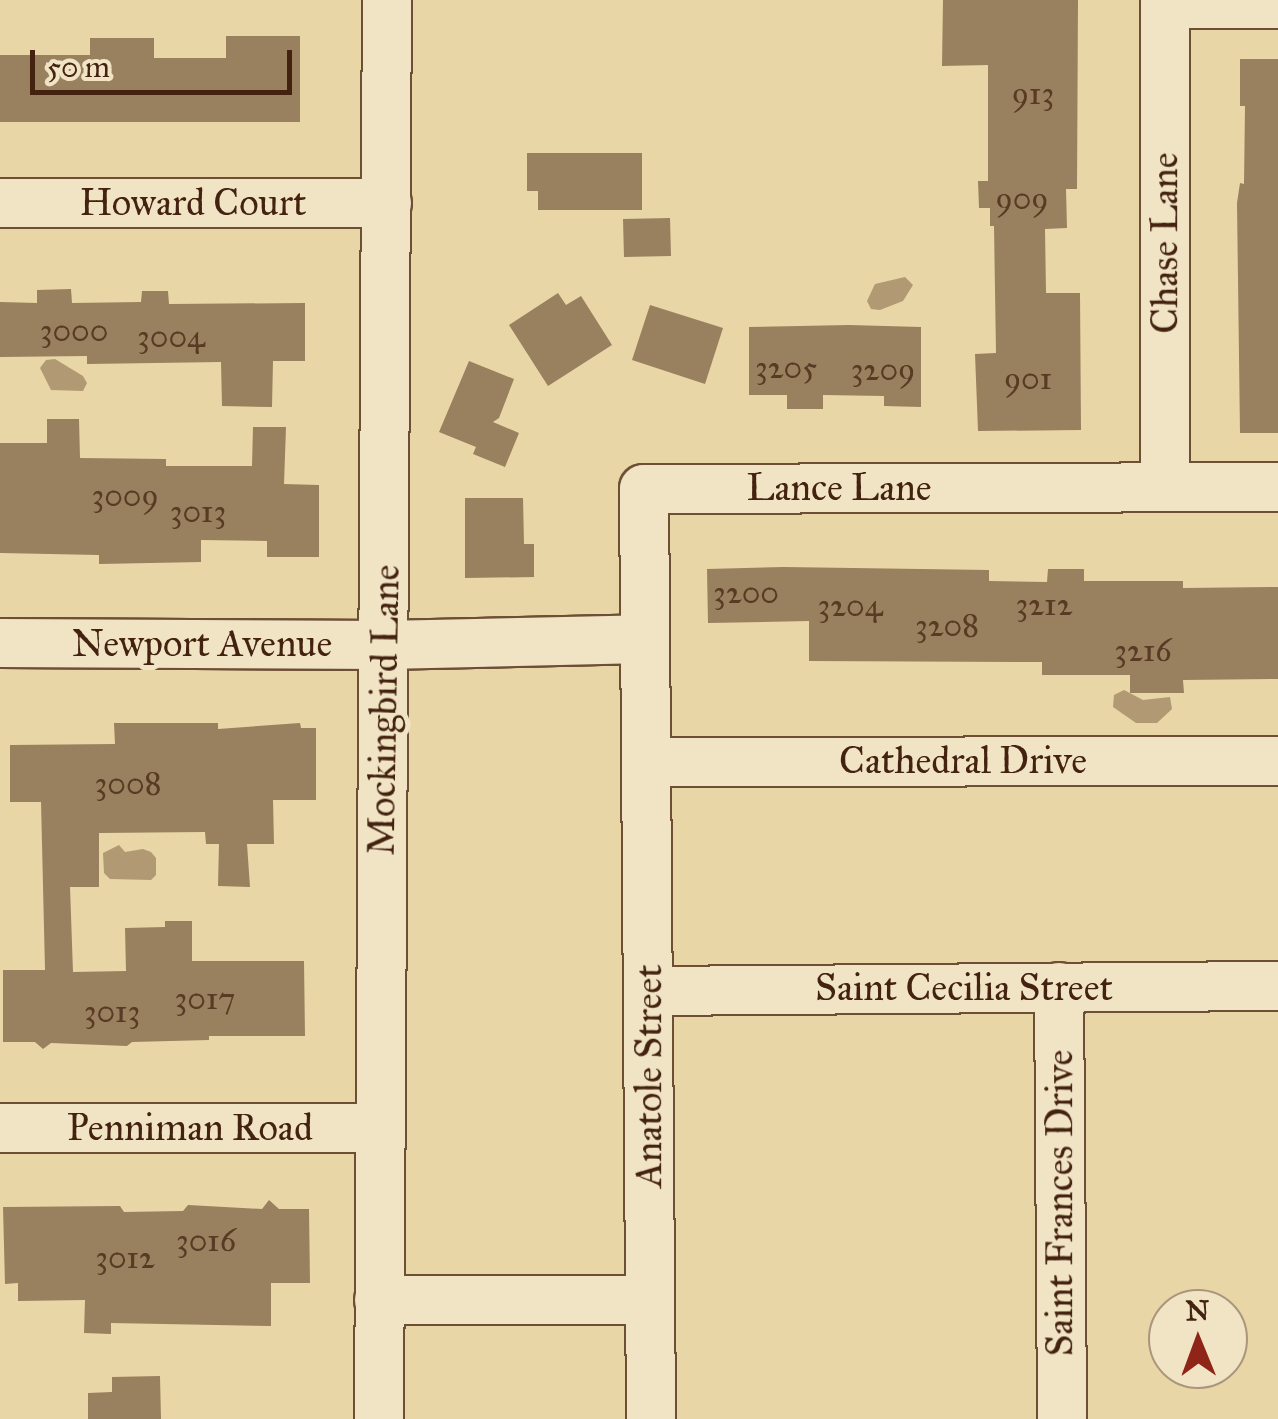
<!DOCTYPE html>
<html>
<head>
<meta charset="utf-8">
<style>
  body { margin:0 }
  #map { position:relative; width:1278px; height:1419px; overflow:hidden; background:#e8d6a6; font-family:"IM FELL Great Primer",serif }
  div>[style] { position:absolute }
  .water>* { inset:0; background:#b09973 }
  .building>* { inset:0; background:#99805e }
  .roads { filter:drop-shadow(2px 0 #6d4f36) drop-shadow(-2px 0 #6d4f36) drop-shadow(0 2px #6d4f36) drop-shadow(0 -2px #6d4f36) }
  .minor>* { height:48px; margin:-24px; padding:0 24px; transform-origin:24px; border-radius:24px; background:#f0e4c5 }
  span { translate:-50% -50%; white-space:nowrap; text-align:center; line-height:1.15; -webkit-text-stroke:10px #f0e4c5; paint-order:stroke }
  .number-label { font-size:32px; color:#593a24 }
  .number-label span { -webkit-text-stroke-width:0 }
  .street-label { font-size:38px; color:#442210 }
  .north { position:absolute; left:1148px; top:1289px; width:100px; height:100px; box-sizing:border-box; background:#f0e4c5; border:2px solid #ab967d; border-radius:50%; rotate:359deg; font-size:28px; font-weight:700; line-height:40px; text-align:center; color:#442210 }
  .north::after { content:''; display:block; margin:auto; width:35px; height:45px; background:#8f2418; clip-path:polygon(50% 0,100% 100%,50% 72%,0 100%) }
  .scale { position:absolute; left:30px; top:50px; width:262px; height:45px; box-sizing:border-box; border:5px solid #442210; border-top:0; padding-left:12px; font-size:30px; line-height:35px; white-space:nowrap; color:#442210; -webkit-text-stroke:8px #f0e4c5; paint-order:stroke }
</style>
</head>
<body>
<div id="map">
  <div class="water">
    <i style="clip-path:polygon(905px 277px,913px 285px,903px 301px,880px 310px,871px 309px,867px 301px,875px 284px)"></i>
    <i style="clip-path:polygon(55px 359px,83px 376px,87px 383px,83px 391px,51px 390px,40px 368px,46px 360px)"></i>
    <i style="clip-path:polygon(1124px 690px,1143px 700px,1170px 697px,1172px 709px,1157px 723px,1136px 723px,1113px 707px,1114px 695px)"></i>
    <i style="clip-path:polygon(119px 845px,125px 852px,143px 849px,151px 852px,156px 858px,156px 875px,151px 880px,110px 879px,104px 873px,103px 853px)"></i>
  </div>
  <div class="building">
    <i style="clip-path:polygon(943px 0,1078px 0,1077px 189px,1066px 189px,1067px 228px,1045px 229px,1046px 293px,1080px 293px,1081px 430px,978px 431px,975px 354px,996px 353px,994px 226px,990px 226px,990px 208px,979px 208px,978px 181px,988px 181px,988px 65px,942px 66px)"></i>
    <i style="clip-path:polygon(226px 36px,300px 36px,300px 122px,0 122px,0 55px,90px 55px,90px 38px,154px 38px,154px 58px,226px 58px)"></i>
    <i style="clip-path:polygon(1240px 59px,1278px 59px,1278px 433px,1240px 433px,1237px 203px,1240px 183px,1244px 184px,1245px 106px,1240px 106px)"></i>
    <i style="clip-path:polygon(527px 153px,642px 153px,642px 210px,538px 210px,538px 191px,527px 191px)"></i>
    <i style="clip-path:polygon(670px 218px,671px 256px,624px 257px,623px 219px)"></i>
    <i style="clip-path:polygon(71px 289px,72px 303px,141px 302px,142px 291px,168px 291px,169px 304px,305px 303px,305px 361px,273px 361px,272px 407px,222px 406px,221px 362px,87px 364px,87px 356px,0 357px,0 302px,37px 303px,37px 290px)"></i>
    <i style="clip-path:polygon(558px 293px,566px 305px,581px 296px,612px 345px,548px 386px,509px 325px)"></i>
    <i style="clip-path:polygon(650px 305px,723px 328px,705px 384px,632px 360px)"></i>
    <i style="clip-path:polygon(849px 325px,921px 327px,921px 407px,884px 406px,884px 396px,823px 395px,823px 409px,787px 409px,787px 395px,749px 395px,749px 327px)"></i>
    <i style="clip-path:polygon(469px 361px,514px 379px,499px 418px,493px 422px,519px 433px,505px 467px,473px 454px,476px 447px,439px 432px)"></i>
    <i style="clip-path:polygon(47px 419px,79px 419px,80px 458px,166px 459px,166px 466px,252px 466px,253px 427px,286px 427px,284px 484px,319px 485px,319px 557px,267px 557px,267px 541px,201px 540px,201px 562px,99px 564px,99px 555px,0 553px,0 443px,47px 443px)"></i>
    <i style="clip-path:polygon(465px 498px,523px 498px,524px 544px,534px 544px,534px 577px,465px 578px)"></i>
    <i style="clip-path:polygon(784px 567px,989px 570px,989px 581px,1047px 582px,1048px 569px,1084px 569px,1084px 581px,1183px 581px,1183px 588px,1278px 587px,1278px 679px,1183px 680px,1184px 693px,1130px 693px,1130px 675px,1042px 675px,1042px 662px,809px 661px,809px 621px,708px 623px,707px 569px)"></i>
    <i style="clip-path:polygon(114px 723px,218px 723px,218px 729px,300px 723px,301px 728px,316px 728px,316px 800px,273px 800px,274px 844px,247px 844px,250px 887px,218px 886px,219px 844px,206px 844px,205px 832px,99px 833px,99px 887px,70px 887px,73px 972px,126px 971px,125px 928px,165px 927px,165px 921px,192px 921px,192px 961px,304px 961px,305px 1036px,209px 1036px,209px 1040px,132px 1042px,127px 1046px,51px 1043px,43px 1049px,35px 1042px,3px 1042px,3px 970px,45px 970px,41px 802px,10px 802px,10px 745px,115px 744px)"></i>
    <i style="clip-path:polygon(269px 1200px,279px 1209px,309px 1209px,310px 1283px,271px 1283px,271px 1326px,111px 1323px,111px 1334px,84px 1333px,85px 1300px,18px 1301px,18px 1283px,5px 1284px,3px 1207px,120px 1206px,124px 1212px,183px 1211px,188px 1205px,262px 1209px)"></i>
    <i style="clip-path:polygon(160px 1376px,161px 1419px,88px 1419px,88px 1393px,112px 1392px,112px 1377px)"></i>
  </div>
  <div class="roads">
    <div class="minor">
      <i style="left:1165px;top:0;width:487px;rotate:90deg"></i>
      <i style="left:1165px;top:4px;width:113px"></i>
      <i style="left:0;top:203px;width:387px"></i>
      <i style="left:0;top:643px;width:385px;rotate:0.3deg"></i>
      <i style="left:385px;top:645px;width:259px;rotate:-1.3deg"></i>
      <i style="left:648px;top:762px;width:630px;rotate:-0.09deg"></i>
      <i style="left:1059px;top:987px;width:432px;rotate:89.6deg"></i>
      <i style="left:649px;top:991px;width:629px;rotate:-0.46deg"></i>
      <i style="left:0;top:1128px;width:381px"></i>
      <i style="left:379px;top:1300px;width:271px"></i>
      <i style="left:379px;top:1419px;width:1419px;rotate:-89.68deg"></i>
      <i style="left:651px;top:1419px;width:930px;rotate:-90.43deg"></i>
      <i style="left:644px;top:489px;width:634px;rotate:-0.18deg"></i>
    </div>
  </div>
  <div class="number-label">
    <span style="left:1033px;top:94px">913</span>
    <span style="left:1022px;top:199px">909</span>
    <span style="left:74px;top:331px">3000</span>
    <span style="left:171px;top:337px">3004</span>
    <span style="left:786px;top:368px">3205</span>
    <span style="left:883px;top:370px">3209</span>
    <span style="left:1028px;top:379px">901</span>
    <span style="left:125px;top:496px">3009</span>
    <span style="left:198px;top:512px">3013</span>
    <span style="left:746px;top:593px">3200</span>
    <span style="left:1044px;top:605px">3212</span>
    <span style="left:850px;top:606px">3204</span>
    <span style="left:947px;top:626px">3208</span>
    <span style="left:1143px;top:651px">3216</span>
    <span style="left:128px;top:784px">3008</span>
    <span style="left:205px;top:999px">3017</span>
    <span style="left:112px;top:1012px">3013</span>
    <span style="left:206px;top:1241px">3016</span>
    <span style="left:125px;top:1258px">3012</span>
  </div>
  <div class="street-label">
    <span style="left:193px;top:203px">Howard Court</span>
    <span style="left:1165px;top:243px;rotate:-90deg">Chase Lane</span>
    <span style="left:839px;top:488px">Lance Lane</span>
    <span style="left:202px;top:644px">Newport Avenue</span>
    <span style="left:384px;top:710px;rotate:-89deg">Mockingbird Lane</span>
    <span style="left:963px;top:761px">Cathedral Drive</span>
    <span style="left:964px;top:988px">Saint Cecilia Street</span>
    <span style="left:649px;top:1076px;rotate:-90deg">Anatole Street</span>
    <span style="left:190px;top:1128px">Penniman Road</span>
    <span style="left:1060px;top:1203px;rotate:-90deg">Saint Frances Drive</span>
  </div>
  <div class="north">N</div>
  <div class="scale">50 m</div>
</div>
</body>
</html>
